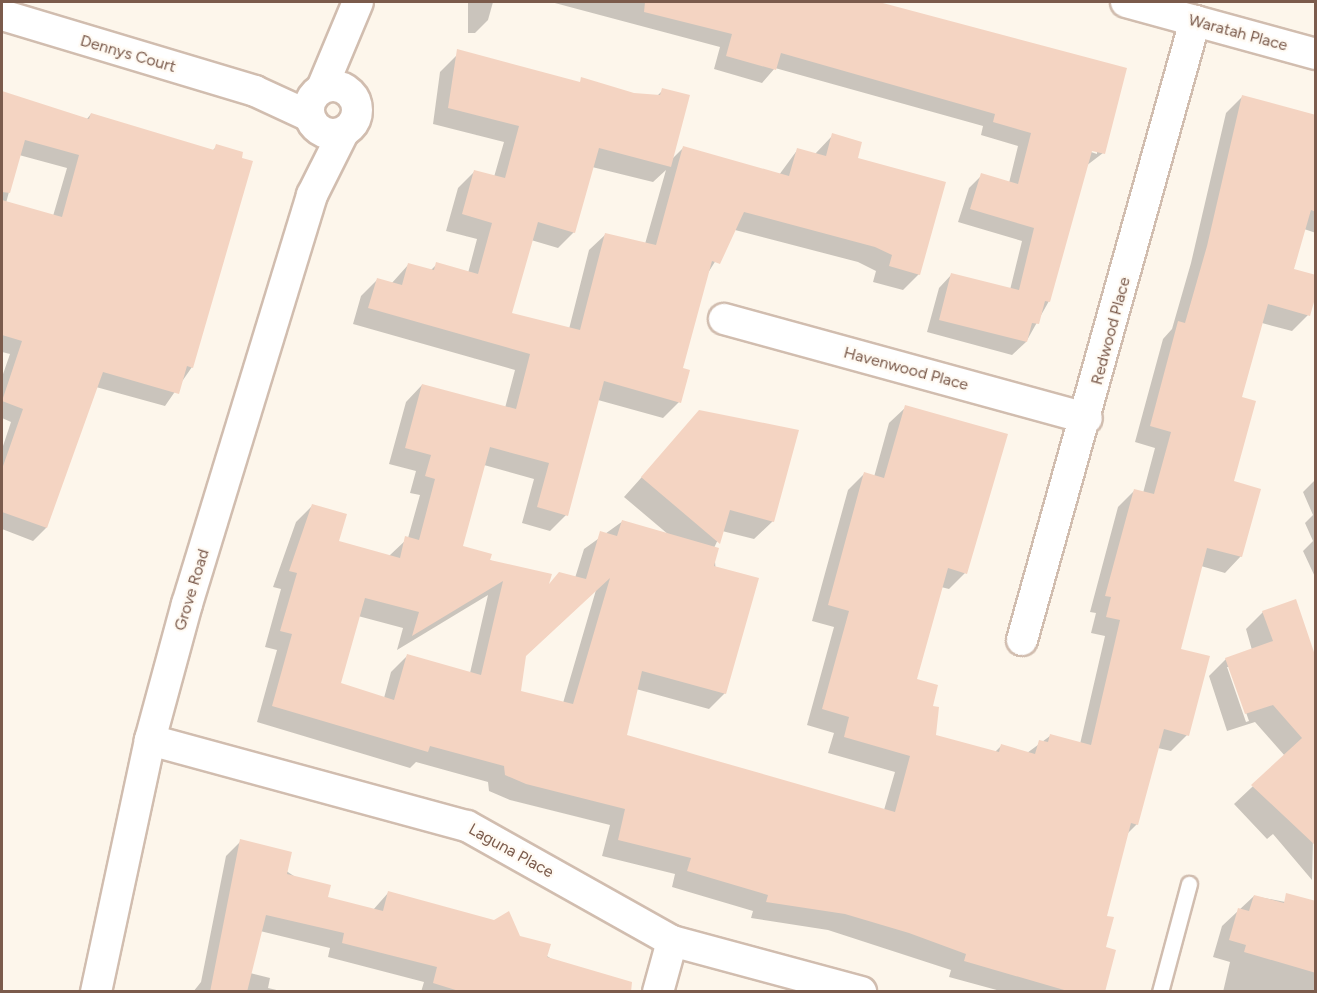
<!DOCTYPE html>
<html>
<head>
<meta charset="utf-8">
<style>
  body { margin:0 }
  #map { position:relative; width:1317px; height:993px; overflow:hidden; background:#fdf6eb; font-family:Figtree,sans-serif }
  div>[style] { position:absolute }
  .shadow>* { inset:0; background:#0003 }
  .building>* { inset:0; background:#f4d4c2 }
  .roads { filter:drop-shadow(2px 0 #d1bdaf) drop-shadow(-2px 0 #d1bdaf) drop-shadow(0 2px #d1bdaf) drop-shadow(0 -2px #d1bdaf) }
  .service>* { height:15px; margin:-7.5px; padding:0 7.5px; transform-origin:7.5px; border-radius:7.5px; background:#fff }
  .minor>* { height:30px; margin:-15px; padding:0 15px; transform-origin:15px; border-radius:15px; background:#fff }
  .minor>.ring { margin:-15px; padding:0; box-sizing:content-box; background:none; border:30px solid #fff; border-radius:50% }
  span { translate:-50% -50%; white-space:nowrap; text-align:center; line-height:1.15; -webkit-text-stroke:4.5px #fffaf3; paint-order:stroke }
  .street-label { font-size:16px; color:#7b5b4c }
  .frame { position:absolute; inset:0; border:3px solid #7b5b4c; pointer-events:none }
</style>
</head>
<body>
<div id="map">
  <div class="shadow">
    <i style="clip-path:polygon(468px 2px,493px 2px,488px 20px,475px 33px,468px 33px)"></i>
    <i style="clip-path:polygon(evenodd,551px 2px,867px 2px,1125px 69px,1103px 153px,1086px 166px,1049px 301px,1026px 342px,1012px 355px,927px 332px,939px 288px,952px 274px,1010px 290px,1022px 241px,958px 222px,969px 188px,982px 175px,1009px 183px,1018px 146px,981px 135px,983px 126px,775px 68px,762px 83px,714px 69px,720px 47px,551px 2px,1085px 150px,1097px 150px,1097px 154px,1085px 150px)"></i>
    <i style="clip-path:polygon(evenodd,456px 56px,633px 94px,657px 96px,663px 90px,671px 160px,683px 148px,779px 175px,798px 149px,815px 154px,833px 135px,856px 159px,919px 274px,903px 290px,873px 282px,876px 271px,858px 262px,735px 230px,706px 276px,681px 369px,679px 402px,663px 418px,598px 400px,566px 515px,550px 531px,522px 523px,534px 479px,484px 465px,462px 547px,547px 587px,575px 578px,584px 549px,623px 521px,669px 535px,624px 497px,700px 412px,773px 521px,754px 539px,722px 531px,714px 548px,725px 693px,709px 709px,636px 689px,625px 736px,884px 810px,895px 772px,828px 753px,834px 733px,807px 725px,834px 627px,812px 621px,824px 577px,848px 490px,864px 474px,874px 477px,889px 423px,906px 407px,965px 573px,949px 589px,941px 587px,915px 680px,931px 707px,935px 736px,995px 752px,1001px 746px,1027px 753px,1050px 736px,1080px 744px,1105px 636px,1091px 633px,1096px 613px,1090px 612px,1118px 507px,1135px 490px,1143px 493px,1155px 448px,1135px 442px,1163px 339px,1172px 329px,1191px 263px,1226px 113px,1242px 97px,1316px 120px,1316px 233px,1304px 229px,1292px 270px,1308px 315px,1292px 331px,1262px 323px,1240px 398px,1232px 482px,1241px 556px,1225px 573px,1201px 566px,1179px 650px,1187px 735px,1171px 751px,1158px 748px,1137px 824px,1127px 834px,1106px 917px,1104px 992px,1004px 992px,949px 977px,951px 970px,828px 930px,751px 918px,753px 911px,672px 887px,675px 874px,602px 856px,610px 825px,510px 800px,489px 791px,488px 782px,416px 762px,410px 768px,257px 722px,277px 650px,265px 647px,281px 589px,273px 587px,296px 522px,312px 506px,337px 542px,389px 556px,408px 538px,420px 495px,410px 493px,416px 471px,389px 464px,406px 402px,422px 385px,505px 408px,515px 370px,353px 324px,361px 296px,377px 280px,391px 284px,408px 265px,430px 271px,437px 264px,468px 273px,477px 239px,446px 231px,458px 188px,475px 171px,494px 177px,504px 142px,433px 124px,440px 72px,456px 56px,592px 167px,653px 182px,666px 170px,645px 244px,606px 234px,589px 250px,569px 329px,510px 314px,531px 240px,558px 248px,574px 232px,592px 167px,456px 56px,596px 590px,563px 703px,520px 692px,524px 657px,596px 590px,456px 56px,488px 595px,470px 673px,408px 655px,391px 672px,384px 698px,339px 684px,358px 616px,403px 628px,397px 650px,488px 595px)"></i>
    <i style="clip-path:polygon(evenodd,2px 92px,86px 120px,91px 114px,212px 151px,217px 146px,192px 367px,165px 406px,96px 387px,46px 528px,33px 541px,2px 529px,2px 449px,11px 422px,2px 418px,2px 377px,10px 354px,2px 352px,2px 92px,19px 155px,67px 168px,53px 216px,6px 203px,19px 155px)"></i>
    <i style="clip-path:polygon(1316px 479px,1316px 579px,1303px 551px,1313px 541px,1305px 523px,1313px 515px,1303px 492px)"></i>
    <i style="clip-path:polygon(evenodd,1263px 612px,1316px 714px,1312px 880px,1273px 834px,1267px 839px,1234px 804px,1285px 756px,1255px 722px,1227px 731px,1209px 676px,1226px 659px,1252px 650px,1246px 629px,1263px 612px,1227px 667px,1230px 667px,1249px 721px,1246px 722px,1227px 667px)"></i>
    <i style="clip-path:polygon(241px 841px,327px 898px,373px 910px,388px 893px,519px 938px,603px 992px,421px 992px,424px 982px,328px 957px,330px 948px,260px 931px,250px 973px,270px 978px,268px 988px,285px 992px,193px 992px,201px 982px,226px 856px)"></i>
    <i style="clip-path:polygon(1254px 896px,1316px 908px,1316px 992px,1223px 992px,1230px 962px,1213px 957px,1222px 926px)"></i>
  </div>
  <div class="building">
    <i style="clip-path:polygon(645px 2px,879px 2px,1127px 68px,1105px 154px,1092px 151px,1050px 302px,1045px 301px,1039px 324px,1032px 323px,1027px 342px,939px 320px,951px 273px,1019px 290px,1034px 228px,970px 209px,981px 173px,1018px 184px,1031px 133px,993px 122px,995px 114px,781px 53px,776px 70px,726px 56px,732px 34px,644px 12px)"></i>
    <i style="clip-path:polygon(evenodd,457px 49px,580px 82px,581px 77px,634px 93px,660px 95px,662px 88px,690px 95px,671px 167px,599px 148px,575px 233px,538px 222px,512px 313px,580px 330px,605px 233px,656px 245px,683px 146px,789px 176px,797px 148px,826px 156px,832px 133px,862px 142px,858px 158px,946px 182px,920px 275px,889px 266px,892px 255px,875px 247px,744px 212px,720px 264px,712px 261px,683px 368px,690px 370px,681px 403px,604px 381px,568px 516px,537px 507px,549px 463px,490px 447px,463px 546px,492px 554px,490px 560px,552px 574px,549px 584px,559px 572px,586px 579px,600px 531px,617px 536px,622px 520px,719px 548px,714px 566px,759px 578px,726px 694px,642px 671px,627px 735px,895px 812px,910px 756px,844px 737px,849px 717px,822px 709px,849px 611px,828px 605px,864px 472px,884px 478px,905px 405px,1008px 434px,967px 574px,948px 568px,917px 679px,938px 685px,933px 706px,939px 707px,936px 735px,999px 752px,1001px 744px,1035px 754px,1039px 740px,1048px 742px,1050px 734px,1091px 745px,1120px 620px,1106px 617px,1111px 597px,1105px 596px,1134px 489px,1154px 494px,1171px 432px,1150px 426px,1178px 321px,1185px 323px,1207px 246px,1242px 95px,1316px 115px,1316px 212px,1311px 210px,1294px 269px,1316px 275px,1316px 295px,1310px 316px,1268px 304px,1242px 397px,1256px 401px,1234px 481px,1261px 489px,1242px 557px,1207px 548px,1181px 649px,1210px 656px,1189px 736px,1164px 729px,1138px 825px,1131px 823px,1107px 916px,1114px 917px,1106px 947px,1116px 950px,1105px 992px,1071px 992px,964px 961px,966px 954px,909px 933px,845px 914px,766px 902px,768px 895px,687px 871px,691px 858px,618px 840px,625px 809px,526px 784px,505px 775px,504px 766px,430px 746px,428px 752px,272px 706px,292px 634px,280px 631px,297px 573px,289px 571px,312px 504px,347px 514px,339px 541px,400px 558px,405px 536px,419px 540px,435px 479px,425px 476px,431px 455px,405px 448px,422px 384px,516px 409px,530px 354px,368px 308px,377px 278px,402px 285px,408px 263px,434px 270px,436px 262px,478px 274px,492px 223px,462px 214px,474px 170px,505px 178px,519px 126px,448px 108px,457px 49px,610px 578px,573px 704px,521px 691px,526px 656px,610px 578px,457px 49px,503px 581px,481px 675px,407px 654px,394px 700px,341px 683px,365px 598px,419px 612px,412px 636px,503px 581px)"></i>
    <i style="clip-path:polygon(2px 91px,89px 119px,91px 113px,214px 150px,216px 144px,243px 152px,242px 158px,253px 161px,193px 368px,187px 366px,179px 394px,103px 372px,47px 528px,2px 512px,2px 469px,23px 409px,2px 401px,22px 341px,2px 335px,2px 200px,62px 217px,79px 155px,25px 140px,10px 193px,2px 192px)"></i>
    <i style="clip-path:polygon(699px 410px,799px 430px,774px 522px,730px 510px,720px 544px,641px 477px)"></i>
    <i style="clip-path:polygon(1296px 599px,1316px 658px,1316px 846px,1251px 785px,1302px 738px,1273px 705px,1245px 714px,1225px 658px,1273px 641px,1262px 611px)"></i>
    <i style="clip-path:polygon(240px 839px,292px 852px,287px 874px,331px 885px,328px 897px,383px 911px,388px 891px,494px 920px,509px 911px,520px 936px,551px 944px,547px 957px,632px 982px,631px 992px,462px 992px,433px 983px,437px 967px,342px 943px,344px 933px,266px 915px,247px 992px,210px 992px)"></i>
    <i style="clip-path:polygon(1286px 893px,1316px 901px,1316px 973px,1244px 952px,1246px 945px,1229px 940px,1238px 908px,1249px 911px,1254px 895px,1284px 903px)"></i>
  </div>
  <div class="roads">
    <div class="service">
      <i style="left:1160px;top:992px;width:112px;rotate:-75deg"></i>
    </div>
    <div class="minor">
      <i style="left:1126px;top:2px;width:197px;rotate:15.3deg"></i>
      <i style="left:2px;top:15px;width:264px;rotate:16.7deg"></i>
      <i style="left:255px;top:91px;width:60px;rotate:24.8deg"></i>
      <i class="ring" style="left:309px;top:86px;width:18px;height:18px"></i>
      <i style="left:322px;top:88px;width:93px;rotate:-67.3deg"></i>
      <i style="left:724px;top:319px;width:376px;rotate:15.3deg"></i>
      <i style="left:1022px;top:640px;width:643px;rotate:-74.39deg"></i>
      <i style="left:150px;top:740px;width:328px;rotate:15.2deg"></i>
      <i style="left:467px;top:826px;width:235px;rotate:29.3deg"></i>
      <i style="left:672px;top:941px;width:196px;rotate:15.1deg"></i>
      <i style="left:96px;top:992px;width:258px;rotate:-77.9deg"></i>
      <i style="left:150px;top:740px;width:141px;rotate:-74.8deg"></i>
      <i style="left:187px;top:604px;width:428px;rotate:-73deg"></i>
      <i style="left:312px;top:195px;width:69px;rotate:-63.4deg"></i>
      <i style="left:658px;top:992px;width:53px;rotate:-74.6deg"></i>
    </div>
  </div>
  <div class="street-label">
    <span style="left:1238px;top:33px;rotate:15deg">Waratah Place</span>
    <span style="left:128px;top:54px;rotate:16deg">Dennys Court</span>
    <span style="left:1111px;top:331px;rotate:-75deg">Redwood Place</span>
    <span style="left:906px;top:369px;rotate:15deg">Havenwood Place</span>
    <span style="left:192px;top:590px;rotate:-73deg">Grove Road</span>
    <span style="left:511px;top:851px;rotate:29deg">Laguna Place</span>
  </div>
  <div class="frame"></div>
</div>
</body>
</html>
